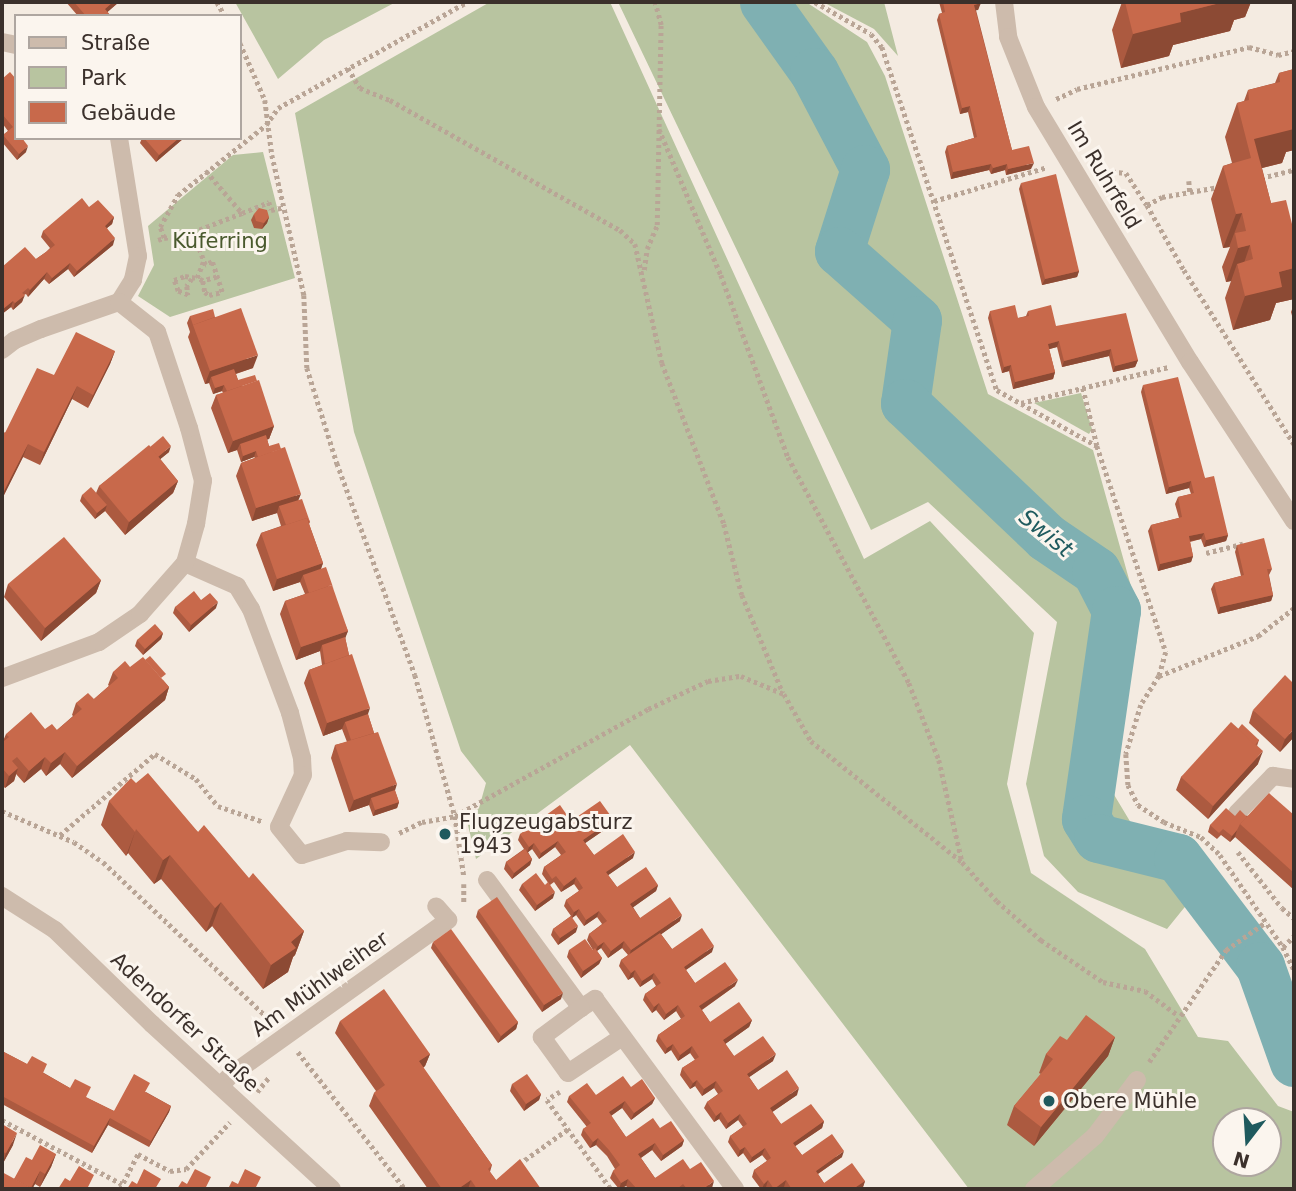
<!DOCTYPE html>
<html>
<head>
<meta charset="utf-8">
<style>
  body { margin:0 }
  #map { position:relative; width:1296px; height:1191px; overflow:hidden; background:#f4ebe1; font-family:"DejaVu Sans",sans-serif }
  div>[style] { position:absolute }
  .green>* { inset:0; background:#b8c4a0 }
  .river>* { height:49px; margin:-24.5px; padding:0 24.5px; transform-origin:24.5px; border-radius:24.5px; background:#7fb0b2 }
  .path>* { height:4.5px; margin-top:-2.25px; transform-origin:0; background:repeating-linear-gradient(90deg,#b9a596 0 3.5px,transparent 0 7px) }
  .minor>* { height:18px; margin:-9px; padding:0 9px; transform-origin:9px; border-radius:9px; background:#cdbbac }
  .wall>* { inset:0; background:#ac5a40 }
  .shaded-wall>* { inset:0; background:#8c4a34 }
  .building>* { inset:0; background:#c8694b }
  .dots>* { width:19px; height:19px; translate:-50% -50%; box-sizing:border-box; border:4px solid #fbf5ee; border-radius:50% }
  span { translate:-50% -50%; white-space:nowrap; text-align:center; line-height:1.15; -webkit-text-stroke:6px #fbf5ee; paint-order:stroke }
  .street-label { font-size:21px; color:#3b302b }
  .park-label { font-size:21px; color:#4a5a2e }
  .poi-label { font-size:21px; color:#3b302b }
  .left { translate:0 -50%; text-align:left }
  .water-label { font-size:23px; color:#1f5a5e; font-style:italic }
  .frame { position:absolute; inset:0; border:4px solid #3b302b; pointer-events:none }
  .legend { position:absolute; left:14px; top:14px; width:228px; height:126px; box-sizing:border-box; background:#fbf5ee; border:2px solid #aea6a0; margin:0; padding:9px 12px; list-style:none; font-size:21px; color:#3b302b }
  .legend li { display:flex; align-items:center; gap:14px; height:35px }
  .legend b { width:35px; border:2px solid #aea6a0 }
  .north { position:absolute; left:1212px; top:1107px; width:70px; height:70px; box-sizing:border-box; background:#fbf5ee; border:2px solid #aea6a0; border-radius:50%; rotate:197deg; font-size:19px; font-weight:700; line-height:28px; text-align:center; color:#3b302b }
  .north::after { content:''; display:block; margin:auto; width:24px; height:32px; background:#1f5a5e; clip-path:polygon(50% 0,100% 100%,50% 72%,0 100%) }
</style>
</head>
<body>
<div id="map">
  <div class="green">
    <i style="clip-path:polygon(235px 2px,396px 2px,324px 40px,278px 79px)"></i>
    <i style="clip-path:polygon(evenodd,490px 2px,610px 2px,864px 559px,930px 521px,1034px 633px,1007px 784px,1031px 873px,1145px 949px,1198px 1037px,1228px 1041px,1278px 1106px,1294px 1112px,1294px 1189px,969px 1189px,630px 745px,476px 859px,467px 821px,479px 808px,486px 783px,461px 751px,354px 432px,295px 113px,490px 2px,1226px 1121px,1268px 1121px,1268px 1163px,1226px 1163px,1226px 1121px)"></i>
    <i style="clip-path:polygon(618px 2px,806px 2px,867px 42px,885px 76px,988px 394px,1093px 450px,1132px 590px,1137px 639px,1117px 755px,1113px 793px,1134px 828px,1182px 854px,1205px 882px,1167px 929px,1078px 892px,1044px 856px,1026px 784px,1057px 622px,928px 502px,871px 530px)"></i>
    <i style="clip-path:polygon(823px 2px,884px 2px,898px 56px,874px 29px)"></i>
    <i style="clip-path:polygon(263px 152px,295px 278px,170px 317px,138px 296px,154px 265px,148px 226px,233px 155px)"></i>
    <i style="clip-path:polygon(1081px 393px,1092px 429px,1089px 434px,1034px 403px)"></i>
  </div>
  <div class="river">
    <i style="left:764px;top:2px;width:86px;rotate:54.5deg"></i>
    <i style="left:814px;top:72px;width:110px;rotate:62.3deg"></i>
    <i style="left:865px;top:169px;width:86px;rotate:107.6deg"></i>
    <i style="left:839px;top:251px;width:104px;rotate:41.5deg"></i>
    <i style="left:917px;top:320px;width:84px;rotate:98.2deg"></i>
    <i style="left:905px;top:403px;width:195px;rotate:43.5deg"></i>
    <i style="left:1046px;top:537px;width:60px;rotate:34.2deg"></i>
    <i style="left:1096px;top:571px;width:44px;rotate:62.9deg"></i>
    <i style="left:1116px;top:610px;width:211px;rotate:98.2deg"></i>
    <i style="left:1086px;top:819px;width:22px;rotate:58deg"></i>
    <i style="left:1098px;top:838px;width:82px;rotate:14deg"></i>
    <i style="left:1178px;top:858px;width:136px;rotate:52.8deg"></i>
    <i style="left:1260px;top:966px;width:102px;rotate:70.5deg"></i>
  </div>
  <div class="path">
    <i style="left:217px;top:2px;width:16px;rotate:60deg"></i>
    <i style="left:815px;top:2px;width:64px;rotate:29.7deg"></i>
    <i style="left:871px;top:34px;width:17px;rotate:50deg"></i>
    <i style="left:882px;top:47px;width:362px;rotate:71.5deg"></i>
    <i style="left:997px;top:390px;width:115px;rotate:29.2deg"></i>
    <i style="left:1097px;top:446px;width:217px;rotate:71.5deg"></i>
    <i style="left:1166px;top:652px;width:25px;rotate:106deg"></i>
    <i style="left:1159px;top:676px;width:34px;rotate:122deg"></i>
    <i style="left:1141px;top:705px;width:51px;rotate:107deg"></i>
    <i style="left:1126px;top:754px;width:31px;rotate:86deg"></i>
    <i style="left:1128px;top:785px;width:22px;rotate:63deg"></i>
    <i style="left:1138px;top:805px;width:31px;rotate:33deg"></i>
    <i style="left:1164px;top:822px;width:40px;rotate:22deg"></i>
    <i style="left:1201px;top:837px;width:26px;rotate:43deg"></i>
    <i style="left:1220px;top:855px;width:112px;rotate:55.6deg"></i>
    <i style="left:1283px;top:947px;width:25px;rotate:64deg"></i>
    <i style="left:240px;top:43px;width:62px;rotate:66.3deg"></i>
    <i style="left:265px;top:100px;width:55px;rotate:82.7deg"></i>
    <i style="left:272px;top:155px;width:144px;rotate:77.1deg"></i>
    <i style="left:304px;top:295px;width:73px;rotate:87.6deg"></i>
    <i style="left:307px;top:368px;width:100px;rotate:72.5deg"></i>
    <i style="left:337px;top:463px;width:226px;rotate:69.8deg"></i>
    <i style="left:415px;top:675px;width:147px;rotate:74.2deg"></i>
    <i style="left:455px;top:816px;width:61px;rotate:81.5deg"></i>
    <i style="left:348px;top:68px;width:23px;rotate:59deg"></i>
    <i style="left:360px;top:88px;width:32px;rotate:22deg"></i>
    <i style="left:390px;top:100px;width:264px;rotate:29.5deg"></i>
    <i style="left:620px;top:230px;width:21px;rotate:43deg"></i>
    <i style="left:635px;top:244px;width:122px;rotate:77.2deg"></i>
    <i style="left:662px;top:363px;width:173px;rotate:68.9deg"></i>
    <i style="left:724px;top:524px;width:73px;rotate:75.8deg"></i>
    <i style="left:742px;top:595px;width:106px;rotate:67.3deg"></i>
    <i style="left:1056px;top:99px;width:23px;rotate:-25deg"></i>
    <i style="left:1077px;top:89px;width:177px;rotate:-13.7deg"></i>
    <i style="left:1249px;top:47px;width:30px;rotate:15deg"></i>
    <i style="left:1278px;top:55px;width:16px;rotate:-14deg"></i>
    <i style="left:659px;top:129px;width:159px;rotate:67deg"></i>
    <i style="left:721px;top:275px;width:194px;rotate:69.8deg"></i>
    <i style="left:788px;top:457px;width:256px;rotate:61.8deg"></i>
    <i style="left:909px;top:683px;width:83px;rotate:68.7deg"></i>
    <i style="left:939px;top:760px;width:104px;rotate:77.2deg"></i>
    <i style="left:1098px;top:170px;width:28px;rotate:6deg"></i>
    <i style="left:1126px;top:173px;width:38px;rotate:57deg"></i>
    <i style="left:1147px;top:205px;width:17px;rotate:-28deg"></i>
    <i style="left:1162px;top:197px;width:28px;rotate:-10deg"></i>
    <i style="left:206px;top:171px;width:55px;rotate:49.4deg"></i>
    <i style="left:242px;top:213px;width:29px;rotate:-22deg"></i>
    <i style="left:269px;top:202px;width:8px;rotate:76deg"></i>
    <i style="left:271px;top:210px;width:14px;rotate:-12deg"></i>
    <i style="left:1261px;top:178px;width:34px;rotate:-14deg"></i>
    <i style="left:1189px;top:181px;width:11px;rotate:85deg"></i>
    <i style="left:1190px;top:192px;width:29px;rotate:-10deg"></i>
    <i style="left:934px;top:201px;width:118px;rotate:-16.7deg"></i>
    <i style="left:1147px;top:205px;width:75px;rotate:60.4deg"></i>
    <i style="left:1184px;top:270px;width:206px;rotate:57.7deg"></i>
    <i style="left:164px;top:238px;width:30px;rotate:-8deg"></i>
    <i style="left:158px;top:240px;width:6px;rotate:-18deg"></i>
    <i style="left:164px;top:238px;width:12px;rotate:-110deg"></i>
    <i style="left:160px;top:227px;width:37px;rotate:-61deg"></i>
    <i style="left:178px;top:195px;width:112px;rotate:-38.5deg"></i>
    <i style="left:266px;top:125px;width:21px;rotate:-55deg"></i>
    <i style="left:278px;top:108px;width:217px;rotate:-29.3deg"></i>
    <i style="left:644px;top:270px;width:21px;rotate:-82deg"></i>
    <i style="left:647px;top:249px;width:26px;rotate:-67deg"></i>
    <i style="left:657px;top:225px;width:200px;rotate:-88.9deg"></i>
    <i style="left:661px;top:25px;width:24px;rotate:-105deg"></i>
    <i style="left:217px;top:277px;width:15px;rotate:164deg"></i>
    <i style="left:203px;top:281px;width:11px;rotate:80deg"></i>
    <i style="left:205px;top:292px;width:5px;rotate:37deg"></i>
    <i style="left:209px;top:295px;width:13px;rotate:-13deg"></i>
    <i style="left:222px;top:292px;width:32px;rotate:-108deg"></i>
    <i style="left:212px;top:262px;width:8px;rotate:157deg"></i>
    <i style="left:205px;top:265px;width:35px;rotate:-110deg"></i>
    <i style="left:193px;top:232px;width:53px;rotate:-21.2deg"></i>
    <i style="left:192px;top:279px;width:9px;rotate:126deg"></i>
    <i style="left:187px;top:286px;width:9px;rotate:84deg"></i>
    <i style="left:188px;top:295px;width:11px;rotate:-158deg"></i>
    <i style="left:178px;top:291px;width:12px;rotate:-110deg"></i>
    <i style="left:174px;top:280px;width:12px;rotate:-20deg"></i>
    <i style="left:185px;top:276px;width:12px;rotate:9deg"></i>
    <i style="left:203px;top:281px;width:7px;rotate:-153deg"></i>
    <i style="left:197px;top:278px;width:17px;rotate:-69deg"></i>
    <i style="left:1083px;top:388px;width:59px;rotate:76.2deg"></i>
    <i style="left:1021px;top:403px;width:152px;rotate:-13.7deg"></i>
    <i style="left:1206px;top:553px;width:38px;rotate:-14deg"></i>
    <i style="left:1159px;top:676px;width:107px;rotate:-22deg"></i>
    <i style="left:1258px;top:636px;width:46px;rotate:-37.9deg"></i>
    <i style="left:2px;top:811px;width:78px;rotate:23.3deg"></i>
    <i style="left:74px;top:842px;width:35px;rotate:35deg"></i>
    <i style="left:103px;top:862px;width:233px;rotate:43.4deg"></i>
    <i style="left:399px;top:833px;width:25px;rotate:-26deg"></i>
    <i style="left:422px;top:822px;width:34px;rotate:-10deg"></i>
    <i style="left:455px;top:816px;width:221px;rotate:-29deg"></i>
    <i style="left:648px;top:709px;width:66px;rotate:-25deg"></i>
    <i style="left:708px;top:681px;width:33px;rotate:-9deg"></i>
    <i style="left:741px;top:676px;width:47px;rotate:22.7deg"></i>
    <i style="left:784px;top:694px;width:54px;rotate:60.1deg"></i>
    <i style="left:811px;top:741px;width:193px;rotate:38.7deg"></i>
    <i style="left:962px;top:862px;width:52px;rotate:48.1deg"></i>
    <i style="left:997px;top:901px;width:59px;rotate:41.6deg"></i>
    <i style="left:1041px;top:940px;width:75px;rotate:34.1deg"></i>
    <i style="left:1103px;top:982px;width:43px;rotate:12.1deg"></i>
    <i style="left:1145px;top:991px;width:42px;rotate:36.3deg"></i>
    <i style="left:60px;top:835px;width:125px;rotate:-40.5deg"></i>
    <i style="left:155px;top:754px;width:48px;rotate:31.4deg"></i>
    <i style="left:196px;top:779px;width:35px;rotate:51deg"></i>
    <i style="left:218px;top:806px;width:46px;rotate:19.2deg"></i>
    <i style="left:1238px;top:852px;width:71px;rotate:51.8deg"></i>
    <i style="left:1282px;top:908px;width:16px;rotate:40deg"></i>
    <i style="left:464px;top:884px;width:20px;rotate:90deg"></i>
    <i style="left:1283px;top:947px;width:16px;rotate:-45deg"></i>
    <i style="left:298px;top:1052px;width:174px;rotate:52deg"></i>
    <i style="left:1149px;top:1062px;width:136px;rotate:-55.5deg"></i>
    <i style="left:1226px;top:950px;width:49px;rotate:-35deg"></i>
    <i style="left:257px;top:1092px;width:19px;rotate:-51deg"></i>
    <i style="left:560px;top:1092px;width:15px;rotate:148deg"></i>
    <i style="left:547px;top:1100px;width:110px;rotate:54.3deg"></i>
    <i style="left:2px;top:1120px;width:136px;rotate:28.1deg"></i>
    <i style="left:519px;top:1164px;width:60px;rotate:-35.5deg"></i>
    <i style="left:120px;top:1189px;width:39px;rotate:-63deg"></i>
    <i style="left:138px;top:1154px;width:36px;rotate:28deg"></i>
    <i style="left:170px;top:1171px;width:16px;rotate:-7deg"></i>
    <i style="left:186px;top:1169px;width:64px;rotate:-46.9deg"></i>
  </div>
  <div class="minor">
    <i style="left:1004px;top:2px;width:35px;rotate:83deg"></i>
    <i style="left:1008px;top:37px;width:75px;rotate:68.2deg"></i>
    <i style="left:1036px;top:107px;width:298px;rotate:58.9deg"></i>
    <i style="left:1190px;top:362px;width:190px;rotate:56.8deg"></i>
    <i style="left:2px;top:42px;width:14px;rotate:12deg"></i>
    <i style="left:119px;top:138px;width:120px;rotate:80.9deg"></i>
    <i style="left:138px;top:256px;width:25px;rotate:102deg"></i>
    <i style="left:133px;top:280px;width:26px;rotate:122deg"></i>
    <i style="left:2px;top:350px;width:16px;rotate:-38deg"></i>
    <i style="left:15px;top:340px;width:28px;rotate:-23deg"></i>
    <i style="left:41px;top:329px;width:83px;rotate:-19.1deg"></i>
    <i style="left:185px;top:563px;width:57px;rotate:23.9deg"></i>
    <i style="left:237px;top:586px;width:27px;rotate:59deg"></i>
    <i style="left:251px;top:609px;width:111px;rotate:69.4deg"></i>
    <i style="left:290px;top:713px;width:47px;rotate:75.1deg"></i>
    <i style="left:302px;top:758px;width:17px;rotate:87deg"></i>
    <i style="left:303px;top:775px;width:57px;rotate:114.8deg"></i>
    <i style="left:279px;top:827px;width:36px;rotate:51deg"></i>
    <i style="left:302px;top:855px;width:47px;rotate:-17.3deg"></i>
    <i style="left:347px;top:841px;width:34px;rotate:2deg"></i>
    <i style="left:2px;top:678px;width:103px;rotate:-20.4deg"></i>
    <i style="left:99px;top:642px;width:50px;rotate:-34.3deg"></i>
    <i style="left:140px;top:614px;width:68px;rotate:-48.6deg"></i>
    <i style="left:185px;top:563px;width:41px;rotate:-74.2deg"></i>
    <i style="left:196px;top:524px;width:44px;rotate:-80.8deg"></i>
    <i style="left:203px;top:481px;width:55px;rotate:-104.8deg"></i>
    <i style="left:189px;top:428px;width:101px;rotate:-108.4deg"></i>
    <i style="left:157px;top:332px;width:48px;rotate:-141.7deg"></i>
    <i style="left:1237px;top:813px;width:52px;rotate:-45.8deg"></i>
    <i style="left:1273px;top:776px;width:21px;rotate:8deg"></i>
    <i style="left:487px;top:880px;width:159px;rotate:53.7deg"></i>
    <i style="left:581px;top:1008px;width:17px;rotate:-33deg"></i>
    <i style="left:595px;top:999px;width:236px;rotate:53.6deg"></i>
    <i style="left:2px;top:896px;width:63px;rotate:32.7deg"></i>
    <i style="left:55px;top:930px;width:135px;rotate:44.1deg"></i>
    <i style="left:152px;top:1024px;width:244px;rotate:42.5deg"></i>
    <i style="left:581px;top:1008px;width:49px;rotate:143.4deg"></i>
    <i style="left:542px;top:1037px;width:44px;rotate:54.2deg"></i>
    <i style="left:568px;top:1073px;width:65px;rotate:-33.7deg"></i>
    <i style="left:220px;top:1086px;width:16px;rotate:-45deg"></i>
    <i style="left:231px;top:1075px;width:267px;rotate:-35.5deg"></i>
    <i style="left:448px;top:920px;width:18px;rotate:-131deg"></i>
    <i style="left:1034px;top:1189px;width:81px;rotate:-41deg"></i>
    <i style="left:1095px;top:1136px;width:70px;rotate:-53.1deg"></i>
  </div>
  <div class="wall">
    <i style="clip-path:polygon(66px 2px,119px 2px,107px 12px,111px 16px,78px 16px)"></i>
    <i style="clip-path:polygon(939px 2px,980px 2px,978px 10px,976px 10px,1012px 150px,1031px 169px,1006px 175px,1005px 170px,991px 174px,989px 170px,951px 179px,945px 152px,947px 146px,974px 138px,968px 112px,960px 114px,937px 20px,939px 14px,942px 13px)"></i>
    <i style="clip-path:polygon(1122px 2px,1251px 2px,1245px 17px,1234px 20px,1230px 31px,1173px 45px,1169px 56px,1121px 68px,1112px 30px)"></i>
    <i style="clip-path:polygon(1294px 69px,1294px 150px,1286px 152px,1282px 163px,1262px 168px,1271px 203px,1294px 232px,1294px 299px,1276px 303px,1270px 320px,1233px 330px,1225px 298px,1231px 281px,1226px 282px,1222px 267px,1230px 247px,1223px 248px,1211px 199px,1223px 166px,1232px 163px,1225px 137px,1237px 103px,1244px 101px,1248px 90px,1275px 83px,1279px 73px)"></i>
    <i style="clip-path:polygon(2px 79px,23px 139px,26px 152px,17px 160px,2px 142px,3px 135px,8px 131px,2px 123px)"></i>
    <i style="clip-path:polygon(142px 138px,184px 138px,156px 162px,140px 143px)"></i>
    <i style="clip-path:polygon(1021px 183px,1079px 271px,1077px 277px,1042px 285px,1019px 189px)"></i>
    <i style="clip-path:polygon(89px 207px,114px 217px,112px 224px,107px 228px,113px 245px,74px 277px,68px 269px,49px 284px,44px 279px,28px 297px,26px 294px,24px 295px,22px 302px,13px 310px,11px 307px,2px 314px,2px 267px,36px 259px,46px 252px,50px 248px,41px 237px,43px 231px)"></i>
    <i style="clip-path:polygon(254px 214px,269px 217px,267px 223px,262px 229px,254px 228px,251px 220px)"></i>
    <i style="clip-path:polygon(1294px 304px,1294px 323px,1291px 312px)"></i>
    <i style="clip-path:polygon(990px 311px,1018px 318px,1026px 316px,1028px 311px,1056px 326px,1138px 360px,1135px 367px,1113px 372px,1109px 356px,1062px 367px,1057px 347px,1049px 349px,1055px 372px,1053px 379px,1013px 389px,1009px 371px,1002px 373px,988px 318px)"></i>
    <i style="clip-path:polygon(190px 316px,215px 317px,253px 368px,236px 374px,238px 380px,274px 426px,269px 439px,267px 439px,269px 446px,310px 522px,309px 524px,323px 563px,321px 569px,348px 631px,345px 637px,349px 655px,374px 733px,399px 802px,397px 808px,373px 816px,369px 805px,349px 812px,331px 758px,335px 745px,347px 742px,342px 729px,323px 736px,304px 683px,309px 670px,322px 665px,320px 651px,296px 660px,280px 614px,285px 601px,305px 594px,300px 582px,273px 591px,256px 545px,261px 533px,281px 526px,277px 513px,252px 521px,236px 476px,241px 463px,255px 458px,254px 457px,241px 462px,237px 450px,228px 453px,211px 408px,216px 395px,223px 393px,222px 391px,213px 394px,209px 383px,205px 384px,188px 337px,190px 332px,187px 323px)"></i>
    <i style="clip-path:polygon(115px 351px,110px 364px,88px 408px,72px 399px,40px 465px,23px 457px,2px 499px,2px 431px,5px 433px,54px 375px)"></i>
    <i style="clip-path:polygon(1143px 385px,1205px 478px,1228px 535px,1226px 541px,1204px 547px,1201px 539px,1190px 542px,1193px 556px,1191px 562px,1158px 571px,1148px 531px,1151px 525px,1179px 518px,1175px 504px,1178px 497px,1191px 494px,1189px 488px,1166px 494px,1141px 392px)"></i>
    <i style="clip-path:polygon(150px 447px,169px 452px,160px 459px,178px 481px,173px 493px,125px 535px,105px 511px,95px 519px,80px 501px,82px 495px,96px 493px,99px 486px)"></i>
    <i style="clip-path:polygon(1237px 545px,1272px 569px,1269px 575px,1273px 595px,1271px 601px,1218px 614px,1211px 589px,1214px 583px,1241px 576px,1235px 552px)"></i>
    <i style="clip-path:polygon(101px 580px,96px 593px,41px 641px,4px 597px,8px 584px)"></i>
    <i style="clip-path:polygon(201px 600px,216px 608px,189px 632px,173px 613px,175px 607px)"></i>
    <i style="clip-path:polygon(163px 633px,161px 639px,143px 655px,135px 646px,137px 640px)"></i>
    <i style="clip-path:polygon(130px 667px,163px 680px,169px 687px,165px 700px,72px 778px,60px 764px,46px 776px,41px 769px,24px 783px,16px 774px,14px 781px,5px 788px,2px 785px,2px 739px,3px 741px,6px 734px,45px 729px,57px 730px,73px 716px,72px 715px,76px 703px,94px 699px,109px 686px,108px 685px,113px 672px)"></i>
    <i style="clip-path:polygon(1253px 710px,1294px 737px,1280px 752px,1249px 723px)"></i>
    <i style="clip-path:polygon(1238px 729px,1259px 740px,1257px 746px,1258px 764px,1208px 819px,1176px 790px,1181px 777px)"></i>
    <i style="clip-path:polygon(136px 783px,198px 832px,304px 931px,295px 955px,293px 957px,288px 972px,263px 989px,212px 926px,206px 932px,161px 879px,154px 884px,128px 853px,126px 856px,101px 825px,109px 801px)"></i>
    <i style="clip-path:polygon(1294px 815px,1294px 890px,1235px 837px,1230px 842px,1221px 835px,1217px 839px,1208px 832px,1210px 825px,1235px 816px)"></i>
    <i style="clip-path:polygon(613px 819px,610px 826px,585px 843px,594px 855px,633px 858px,608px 875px,617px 887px,658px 885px,656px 891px,633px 907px,640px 918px,680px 921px,661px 934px,672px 949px,712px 952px,686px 970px,695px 983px,735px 986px,702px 1010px,710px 1022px,752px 1020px,749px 1027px,725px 1044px,734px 1056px,773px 1061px,749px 1077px,758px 1090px,797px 1095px,772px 1112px,781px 1124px,824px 1121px,822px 1128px,795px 1146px,802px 1155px,842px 1157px,818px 1174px,824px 1183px,865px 1181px,863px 1187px,860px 1189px,786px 1189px,784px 1187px,780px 1189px,768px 1189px,766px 1187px,761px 1189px,752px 1177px,754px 1170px,767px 1161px,762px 1155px,750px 1163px,743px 1153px,738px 1157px,728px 1142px,730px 1136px,743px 1127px,738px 1120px,726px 1129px,719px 1119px,714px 1122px,704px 1108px,707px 1102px,718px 1094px,714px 1088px,702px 1096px,695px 1086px,690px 1089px,680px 1075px,682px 1068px,695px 1060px,690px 1053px,678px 1061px,671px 1050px,665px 1054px,656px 1041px,658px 1035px,681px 1019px,676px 1011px,664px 1020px,656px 1010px,652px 1013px,643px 1000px,645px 994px,656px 986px,652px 979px,640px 987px,633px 977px,628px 980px,619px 966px,621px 960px,628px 955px,622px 948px,608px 958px,601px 948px,597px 951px,602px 958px,599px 964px,581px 978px,567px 957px,569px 950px,593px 950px,587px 940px,589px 934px,602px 924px,597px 917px,584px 926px,576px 915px,572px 918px,576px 932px,558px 945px,551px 935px,553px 929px,571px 916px,564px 906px,566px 900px,579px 891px,574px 884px,561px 892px,554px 882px,550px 885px,553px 898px,535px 911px,519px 890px,522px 884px,545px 885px,549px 884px,542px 874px,544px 867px,561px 855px,555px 847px,539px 859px,532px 849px,528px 852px,532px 859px,530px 865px,512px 879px,504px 869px,506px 862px,524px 849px,518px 840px,520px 834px,571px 821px)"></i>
    <i style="clip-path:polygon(478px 910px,561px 999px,542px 1012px,476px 917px)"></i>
    <i style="clip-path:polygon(433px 942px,518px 1022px,516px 1029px,498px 1043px,431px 948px)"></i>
    <i style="clip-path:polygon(340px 1021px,430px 1054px,425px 1066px,423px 1068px,492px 1165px,490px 1172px,496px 1180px,541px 1189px,428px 1189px,369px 1106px,374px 1093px,376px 1091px,335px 1033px)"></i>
    <i style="clip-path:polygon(1115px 1037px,1108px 1056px,1034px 1146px,1007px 1125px,1014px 1106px,1041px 1074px,1039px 1073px,1046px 1054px,1067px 1040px)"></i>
    <i style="clip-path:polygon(2px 1051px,44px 1073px,87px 1098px,114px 1111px,146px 1092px,171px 1106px,169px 1112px,149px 1147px,108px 1125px,92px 1153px,2px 1104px)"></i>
    <i style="clip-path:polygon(512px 1084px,541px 1094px,539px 1100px,524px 1111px,510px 1091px)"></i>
    <i style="clip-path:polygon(631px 1087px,655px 1098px,652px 1104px,631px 1120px,622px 1108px,611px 1116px,626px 1137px,660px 1128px,684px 1140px,682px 1146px,661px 1161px,652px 1150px,641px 1158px,655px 1178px,690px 1169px,712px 1188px,709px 1189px,629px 1189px,626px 1186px,619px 1189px,610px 1178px,613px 1171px,615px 1169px,607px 1156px,596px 1145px,590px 1148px,581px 1135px,583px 1129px,587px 1127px,567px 1102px,569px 1096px,596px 1095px)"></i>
    <i style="clip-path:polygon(2px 1124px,13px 1145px,2px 1165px)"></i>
    <i style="clip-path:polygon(56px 1154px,51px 1167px,40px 1187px,35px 1184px,32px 1189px,14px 1179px,32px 1160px)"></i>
  </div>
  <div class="shaded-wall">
    <i style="clip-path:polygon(113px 2px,119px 2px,103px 16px,105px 9px)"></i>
    <i style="clip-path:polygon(1224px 2px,1251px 2px,1245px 17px,1234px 20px,1230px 31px,1173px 45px,1169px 56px,1121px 68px,1133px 34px,1180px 13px)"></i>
    <i style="clip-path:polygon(981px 3px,978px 10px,972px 11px,974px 5px)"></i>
    <i style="clip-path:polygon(970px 106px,968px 112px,960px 114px,962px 108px)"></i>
    <i style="clip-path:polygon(1294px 119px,1294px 150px,1286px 152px,1282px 163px,1246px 172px,1251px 158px,1254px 139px)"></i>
    <i style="clip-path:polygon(179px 138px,184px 138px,156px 162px,159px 155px)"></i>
    <i style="clip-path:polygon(28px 146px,26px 152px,17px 160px,19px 154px)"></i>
    <i style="clip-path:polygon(1034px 163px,1031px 169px,1006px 175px,1008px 169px)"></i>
    <i style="clip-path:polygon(991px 164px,989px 170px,951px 179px,953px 172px)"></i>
    <i style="clip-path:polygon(1007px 164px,1005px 170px,991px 174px,993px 168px)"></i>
    <i style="clip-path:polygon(1242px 213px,1229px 247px,1223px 248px,1236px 214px)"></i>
    <i style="clip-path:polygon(114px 217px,112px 224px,102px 232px,105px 226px)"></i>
    <i style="clip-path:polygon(269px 217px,267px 223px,262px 229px,264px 223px)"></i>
    <i style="clip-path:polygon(115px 238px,113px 245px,74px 277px,77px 271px)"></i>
    <i style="clip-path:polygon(1250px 245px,1240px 275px,1237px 264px,1231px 281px,1226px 282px,1238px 248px)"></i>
    <i style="clip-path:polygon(70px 263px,68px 269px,49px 284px,52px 278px)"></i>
    <i style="clip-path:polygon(1294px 268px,1294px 299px,1276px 303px,1270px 320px,1233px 330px,1245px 296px,1279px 272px)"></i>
    <i style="clip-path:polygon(1079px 271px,1077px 277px,1042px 285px,1045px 279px)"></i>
    <i style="clip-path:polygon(47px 272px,44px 279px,28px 297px,30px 290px)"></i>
    <i style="clip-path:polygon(25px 295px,22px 302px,13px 310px,15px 303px)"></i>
    <i style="clip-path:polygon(13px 301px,11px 307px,2px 314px,3px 309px)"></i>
    <i style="clip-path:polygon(1059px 341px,1057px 347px,1046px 350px,1048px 344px)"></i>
    <i style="clip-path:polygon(1111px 349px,1109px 356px,1062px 367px,1064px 361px)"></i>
    <i style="clip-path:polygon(115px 351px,110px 364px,88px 408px,93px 395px)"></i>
    <i style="clip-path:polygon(258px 355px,253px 368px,213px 381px,211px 377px,209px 383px,205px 384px,210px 371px)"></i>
    <i style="clip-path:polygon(1138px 360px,1135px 367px,1113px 372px,1115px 366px)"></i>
    <i style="clip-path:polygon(1011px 365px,1009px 371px,1002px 373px,1004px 367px)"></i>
    <i style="clip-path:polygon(1055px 372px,1053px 379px,1013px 389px,1015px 382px)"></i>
    <i style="clip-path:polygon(224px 385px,222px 391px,213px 394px,215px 388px)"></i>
    <i style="clip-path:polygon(77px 386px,72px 399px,40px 465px,44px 452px)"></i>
    <i style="clip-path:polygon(274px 426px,269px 439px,241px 449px,240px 444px,237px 450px,228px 453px,233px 441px)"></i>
    <i style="clip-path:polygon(28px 444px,23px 457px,2px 499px,2px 495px)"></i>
    <i style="clip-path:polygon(171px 446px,169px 452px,152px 466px,154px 460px)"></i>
    <i style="clip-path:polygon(256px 451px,254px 457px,241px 462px,243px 456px)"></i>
    <i style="clip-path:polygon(178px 481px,173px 493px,125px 535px,129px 522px)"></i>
    <i style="clip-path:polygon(1191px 481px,1189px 488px,1166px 494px,1169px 487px)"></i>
    <i style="clip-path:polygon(301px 494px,296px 506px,279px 506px,277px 513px,252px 521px,256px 508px)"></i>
    <i style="clip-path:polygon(107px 505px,105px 511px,95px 519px,97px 513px)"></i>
    <i style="clip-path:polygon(1204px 533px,1201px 539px,1186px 542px,1189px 536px)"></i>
    <i style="clip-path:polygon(1228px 535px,1226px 541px,1204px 547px,1206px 540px)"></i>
    <i style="clip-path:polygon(1193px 556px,1191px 562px,1158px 571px,1160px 564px)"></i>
    <i style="clip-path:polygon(323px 563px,318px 576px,303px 575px,300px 582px,273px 591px,277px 579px)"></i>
    <i style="clip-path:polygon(101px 580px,96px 593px,41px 641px,45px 628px)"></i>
    <i style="clip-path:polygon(1273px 595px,1271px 601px,1218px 614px,1220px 607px)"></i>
    <i style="clip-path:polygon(218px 602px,216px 608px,189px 632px,191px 625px)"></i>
    <i style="clip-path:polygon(348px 631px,343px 644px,322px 645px,320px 651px,296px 660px,301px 647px)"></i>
    <i style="clip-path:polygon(163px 633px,161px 639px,143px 655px,145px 649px)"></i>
    <i style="clip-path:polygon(169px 687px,165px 700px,72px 778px,77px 766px)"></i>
    <i style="clip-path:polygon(370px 708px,366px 720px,345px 722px,342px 729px,323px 736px,327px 723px)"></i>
    <i style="clip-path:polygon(1294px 729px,1294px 737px,1280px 752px,1285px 739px)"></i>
    <i style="clip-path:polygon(1263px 751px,1258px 764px,1208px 819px,1213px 806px)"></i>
    <i style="clip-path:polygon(65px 752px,60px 764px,46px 776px,51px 763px)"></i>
    <i style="clip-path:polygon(45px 757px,41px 769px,24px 783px,29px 771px)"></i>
    <i style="clip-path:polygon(18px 768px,14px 781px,5px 788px,9px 776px)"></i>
    <i style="clip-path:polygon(397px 784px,393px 797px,371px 798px,369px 805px,349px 812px,354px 800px)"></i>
    <i style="clip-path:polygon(399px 802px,397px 808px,373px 816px,375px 810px)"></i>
    <i style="clip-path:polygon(613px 819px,610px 826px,581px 846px,583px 840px)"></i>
    <i style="clip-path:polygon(136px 829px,128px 853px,126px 856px,135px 832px)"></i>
    <i style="clip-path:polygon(1237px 830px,1235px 837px,1230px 842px,1232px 836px)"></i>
    <i style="clip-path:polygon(558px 841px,555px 847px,539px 859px,541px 853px)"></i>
    <i style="clip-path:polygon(534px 843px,532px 849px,527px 853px,529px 847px)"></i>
    <i style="clip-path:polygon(635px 852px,633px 858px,604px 878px,606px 872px)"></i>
    <i style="clip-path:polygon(170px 855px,161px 879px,154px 884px,163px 860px)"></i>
    <i style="clip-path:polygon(532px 859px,530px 865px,512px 879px,514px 873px)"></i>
    <i style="clip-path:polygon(576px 877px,574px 884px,561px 892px,564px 886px)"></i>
    <i style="clip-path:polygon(658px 885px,656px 891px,628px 911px,630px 904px)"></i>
    <i style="clip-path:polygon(555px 892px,553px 898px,535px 911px,537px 905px)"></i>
    <i style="clip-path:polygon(221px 902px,212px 926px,206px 932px,215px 908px)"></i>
    <i style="clip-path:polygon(579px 909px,576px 915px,572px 918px,574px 912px)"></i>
    <i style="clip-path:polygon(599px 911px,597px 917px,584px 926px,586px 920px)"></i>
    <i style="clip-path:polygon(682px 915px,680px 921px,629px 957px,631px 950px)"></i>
    <i style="clip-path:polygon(578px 926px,576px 932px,558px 945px,560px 938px)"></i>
    <i style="clip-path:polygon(304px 931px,295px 955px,293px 957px,288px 972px,263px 989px,271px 965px,291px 942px)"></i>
    <i style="clip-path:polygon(624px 941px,622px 948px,608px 958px,611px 951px)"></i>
    <i style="clip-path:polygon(604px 942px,601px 948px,595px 952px,598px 946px)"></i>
    <i style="clip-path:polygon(714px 946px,712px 952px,681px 973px,684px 967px)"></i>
    <i style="clip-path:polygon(602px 958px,599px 964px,581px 978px,583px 971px)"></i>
    <i style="clip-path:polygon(635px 970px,633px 977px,628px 980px,631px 973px)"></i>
    <i style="clip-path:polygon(654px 973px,652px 979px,640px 987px,642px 981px)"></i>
    <i style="clip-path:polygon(738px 980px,735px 986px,697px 1013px,699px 1006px)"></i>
    <i style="clip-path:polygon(563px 993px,561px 999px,542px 1012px,544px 1005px)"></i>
    <i style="clip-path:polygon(659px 1003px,656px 1010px,652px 1013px,654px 1007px)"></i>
    <i style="clip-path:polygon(678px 1005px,676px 1011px,664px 1020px,666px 1014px)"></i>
    <i style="clip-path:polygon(752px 1020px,749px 1027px,721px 1047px,723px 1040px)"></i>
    <i style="clip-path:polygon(518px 1022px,516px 1029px,498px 1043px,501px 1036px)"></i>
    <i style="clip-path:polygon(1115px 1037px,1108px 1056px,1034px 1146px,1041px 1127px)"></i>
    <i style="clip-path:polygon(673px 1044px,671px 1050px,665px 1054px,667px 1048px)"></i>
    <i style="clip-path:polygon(692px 1046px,690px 1053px,678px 1061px,680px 1055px)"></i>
    <i style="clip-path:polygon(430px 1054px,425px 1066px,414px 1074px,419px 1061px)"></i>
    <i style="clip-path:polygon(776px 1054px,773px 1061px,745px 1080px,747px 1074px)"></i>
    <i style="clip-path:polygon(697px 1080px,695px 1086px,690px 1089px,693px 1083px)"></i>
    <i style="clip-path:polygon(716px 1081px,714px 1088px,702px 1096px,704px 1089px)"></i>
    <i style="clip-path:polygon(799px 1088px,797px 1095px,768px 1115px,770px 1108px)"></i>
    <i style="clip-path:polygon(541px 1094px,539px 1100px,524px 1111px,526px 1104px)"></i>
    <i style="clip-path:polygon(655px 1098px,652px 1104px,631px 1120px,634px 1113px)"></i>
    <i style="clip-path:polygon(625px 1101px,622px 1108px,606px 1119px,609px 1112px)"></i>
    <i style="clip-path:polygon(171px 1106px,169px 1112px,149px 1147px,151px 1141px)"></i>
    <i style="clip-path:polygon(721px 1112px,719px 1119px,714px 1122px,716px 1116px)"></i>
    <i style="clip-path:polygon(740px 1114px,738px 1120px,726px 1129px,728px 1123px)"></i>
    <i style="clip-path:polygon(110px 1118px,108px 1125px,92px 1153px,94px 1146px)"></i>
    <i style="clip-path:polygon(824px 1121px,822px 1128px,791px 1149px,793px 1143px)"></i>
    <i style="clip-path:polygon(17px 1133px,13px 1145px,2px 1165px,6px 1153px)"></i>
    <i style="clip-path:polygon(598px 1138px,596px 1145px,590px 1148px,593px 1142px)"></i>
    <i style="clip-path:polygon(684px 1140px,682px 1146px,661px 1161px,663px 1155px)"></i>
    <i style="clip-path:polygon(655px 1143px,652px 1150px,636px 1161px,638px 1154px)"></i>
    <i style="clip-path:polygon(745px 1147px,743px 1153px,738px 1157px,740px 1150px)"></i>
    <i style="clip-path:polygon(765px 1148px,762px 1155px,750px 1163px,752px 1157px)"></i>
    <i style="clip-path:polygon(844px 1151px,842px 1157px,813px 1177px,816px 1171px)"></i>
    <i style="clip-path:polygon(56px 1154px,51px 1167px,40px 1187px,45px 1174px)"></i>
    <i style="clip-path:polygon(40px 1171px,35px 1184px,32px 1189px,30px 1189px)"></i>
    <i style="clip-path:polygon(628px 1179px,626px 1186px,619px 1189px,621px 1183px)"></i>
    <i style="clip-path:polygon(471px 1180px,468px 1189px,458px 1189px)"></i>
    <i style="clip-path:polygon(768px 1180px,766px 1187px,762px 1189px,764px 1184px)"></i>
    <i style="clip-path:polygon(786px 1180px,784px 1187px,780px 1189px,774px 1189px)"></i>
    <i style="clip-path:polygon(714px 1181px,712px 1188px,709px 1189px,703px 1189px)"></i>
    <i style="clip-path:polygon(865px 1181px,863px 1187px,860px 1189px,853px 1189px)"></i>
  </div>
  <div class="building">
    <i style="clip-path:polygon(74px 2px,113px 2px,105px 9px,111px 16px,86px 16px)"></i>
    <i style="clip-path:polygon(943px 2px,980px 2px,981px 3px,974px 5px,1012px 150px,1029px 146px,1034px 163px,1008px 169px,1007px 164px,993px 168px,991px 164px,953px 172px,947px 146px,977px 137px,970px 106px,962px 108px,939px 14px,945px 12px)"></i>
    <i style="clip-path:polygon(1125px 2px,1224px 2px,1180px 13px,1181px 22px,1133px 34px)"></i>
    <i style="clip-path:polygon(1294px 69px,1294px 119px,1292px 120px,1294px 129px,1254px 139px,1271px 203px,1286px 200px,1294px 232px,1294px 268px,1279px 272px,1282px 287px,1245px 296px,1237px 264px,1253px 259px,1250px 245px,1238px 248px,1235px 233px,1246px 231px,1242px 213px,1236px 214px,1223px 166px,1251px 158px,1237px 103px,1249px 100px,1248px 90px,1280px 82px,1279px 73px)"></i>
    <i style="clip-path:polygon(10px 72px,16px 79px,16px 138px,22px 138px,28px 146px,19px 154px,3px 135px,13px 127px,2px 114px,2px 79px)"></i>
    <i style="clip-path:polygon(144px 138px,179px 138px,159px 155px)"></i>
    <i style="clip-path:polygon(1056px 174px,1079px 271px,1045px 279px,1021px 183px)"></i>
    <i style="clip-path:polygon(82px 198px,89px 207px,98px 200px,114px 217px,105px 226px,115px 238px,77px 271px,70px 263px,52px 278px,47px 272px,30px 290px,28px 288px,22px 293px,25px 295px,15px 303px,13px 301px,3px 309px,2px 307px,2px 267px,25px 247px,36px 259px,46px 252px,55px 245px,43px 231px)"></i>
    <i style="clip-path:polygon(259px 208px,267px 210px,269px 217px,264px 223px,256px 221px,254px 214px)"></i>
    <i style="clip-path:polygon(1015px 305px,1018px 318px,1029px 316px,1028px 311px,1051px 305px,1056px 326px,1126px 313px,1138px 360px,1115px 366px,1111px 349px,1064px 361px,1059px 341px,1048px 344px,1055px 372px,1015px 382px,1011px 365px,1004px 367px,990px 311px)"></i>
    <i style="clip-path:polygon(241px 308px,258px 355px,210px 371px,193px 325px)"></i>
    <i style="clip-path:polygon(213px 309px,215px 317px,193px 325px,190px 316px)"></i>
    <i style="clip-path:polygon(76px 332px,115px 351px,93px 395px,77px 386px,44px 452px,28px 444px,2px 495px,2px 431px,5px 433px,37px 368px,54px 375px)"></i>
    <i style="clip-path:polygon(234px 369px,238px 380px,255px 375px,257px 381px,227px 391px,224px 385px,215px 388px,211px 377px)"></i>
    <i style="clip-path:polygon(1178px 377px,1205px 478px,1214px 476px,1228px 535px,1206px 540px,1204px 533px,1189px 536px,1193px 556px,1160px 564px,1151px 525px,1182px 517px,1178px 497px,1194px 493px,1191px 481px,1169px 487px,1143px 385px)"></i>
    <i style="clip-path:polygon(259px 380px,274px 426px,233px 441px,216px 395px)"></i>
    <i style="clip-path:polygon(266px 435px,269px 446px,279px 443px,281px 449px,258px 457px,256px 451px,243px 456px,240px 444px)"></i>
    <i style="clip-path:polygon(163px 436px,171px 446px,158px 457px,150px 447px)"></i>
    <i style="clip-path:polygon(149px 445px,178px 481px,129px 522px,99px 486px)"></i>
    <i style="clip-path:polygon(285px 447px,301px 494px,256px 508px,241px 463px)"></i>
    <i style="clip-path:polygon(91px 487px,107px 505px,97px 513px,82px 495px)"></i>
    <i style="clip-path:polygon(302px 499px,310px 522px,309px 522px,307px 518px,286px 525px,279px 506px)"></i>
    <i style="clip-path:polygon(307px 518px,323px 563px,277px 579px,261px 533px)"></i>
    <i style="clip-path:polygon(64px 537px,101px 580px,45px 628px,8px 584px)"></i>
    <i style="clip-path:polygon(1264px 538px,1272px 569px,1267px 569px,1273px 595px,1220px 607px,1214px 583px,1244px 575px,1237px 545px)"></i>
    <i style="clip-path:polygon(326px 567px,334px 590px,332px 585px,309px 593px,303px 575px)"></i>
    <i style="clip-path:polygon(332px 585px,348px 631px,301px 647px,285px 601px)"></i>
    <i style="clip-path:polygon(194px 591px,201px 600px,210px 593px,218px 602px,191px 625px,175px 607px)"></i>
    <i style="clip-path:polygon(155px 624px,163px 633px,145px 649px,137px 640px)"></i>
    <i style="clip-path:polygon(345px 637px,349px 655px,325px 664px,322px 645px)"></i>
    <i style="clip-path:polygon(352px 654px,370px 708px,327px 723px,309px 670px)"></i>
    <i style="clip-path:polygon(150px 656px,166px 674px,161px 678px,145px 660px)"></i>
    <i style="clip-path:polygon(143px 657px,169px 687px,77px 766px,65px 752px,51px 763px,45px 757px,29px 771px,17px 757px,12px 761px,18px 768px,9px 776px,3px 769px,2px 770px,2px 739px,4px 741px,9px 737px,6px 734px,31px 712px,45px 729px,52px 724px,57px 730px,82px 709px,76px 703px,88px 693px,94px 699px,118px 678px,113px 672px,125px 661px,130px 667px)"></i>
    <i style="clip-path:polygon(1285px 675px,1294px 684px,1294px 729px,1285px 739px,1253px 710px)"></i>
    <i style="clip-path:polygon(368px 714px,374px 733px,351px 740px,345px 722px)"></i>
    <i style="clip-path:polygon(1231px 722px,1263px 751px,1213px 806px,1181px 777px)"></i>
    <i style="clip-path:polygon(1242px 724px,1259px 740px,1255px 745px,1238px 729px)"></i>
    <i style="clip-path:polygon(378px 732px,397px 784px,354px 800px,335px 745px)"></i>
    <i style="clip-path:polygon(148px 773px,198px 832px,204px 825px,249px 878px,253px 873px,304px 931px,291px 942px,296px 948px,271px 965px,221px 902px,215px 908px,170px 855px,163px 860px,136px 829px,135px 832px,109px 801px,131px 778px,136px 783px)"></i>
    <i style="clip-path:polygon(395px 790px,399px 802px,375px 810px,371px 798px)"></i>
    <i style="clip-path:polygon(1269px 793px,1294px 815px,1294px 873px,1240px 824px)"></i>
    <i style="clip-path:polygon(600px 801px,613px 819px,583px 840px,594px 855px,623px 834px,635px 852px,606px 872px,617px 887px,646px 867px,658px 885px,630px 904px,640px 918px,670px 897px,682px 915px,631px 950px,624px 941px,611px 951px,604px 942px,598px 946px,589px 934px,607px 921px,599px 911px,586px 920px,579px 909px,574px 912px,566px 900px,583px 888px,576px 877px,564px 886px,556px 876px,552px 879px,544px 867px,566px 852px,558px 841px,541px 853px,534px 843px,529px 847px,520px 834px,560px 805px,571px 821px)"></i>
    <i style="clip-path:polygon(1226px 808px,1235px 816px,1240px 810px,1247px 817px,1240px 824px,1237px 830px,1232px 836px,1223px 829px,1219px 833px,1210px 825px)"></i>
    <i style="clip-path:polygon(525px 849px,532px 859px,514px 873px,506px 862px)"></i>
    <i style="clip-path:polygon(536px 873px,545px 885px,548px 882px,555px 892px,537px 905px,522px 884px)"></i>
    <i style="clip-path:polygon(497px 897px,563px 993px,544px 1005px,478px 910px)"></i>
    <i style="clip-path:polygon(571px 916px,578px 926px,560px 938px,553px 929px)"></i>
    <i style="clip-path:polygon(702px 928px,714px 946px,684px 967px,695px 983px,725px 962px,738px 980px,699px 1006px,710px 1022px,739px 1002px,752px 1020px,723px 1040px,734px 1056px,763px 1036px,776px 1054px,747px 1074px,758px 1090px,787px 1070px,799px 1088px,770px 1108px,781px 1124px,811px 1104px,824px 1121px,793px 1143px,802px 1155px,832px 1134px,844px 1151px,816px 1171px,824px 1183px,852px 1163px,865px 1181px,853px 1189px,789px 1189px,791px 1188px,786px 1180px,774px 1189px,768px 1180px,764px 1184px,754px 1170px,771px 1158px,765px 1148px,752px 1157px,745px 1147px,740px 1150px,730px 1136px,747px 1124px,740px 1114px,728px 1123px,721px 1112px,716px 1116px,707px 1102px,723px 1091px,716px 1081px,704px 1089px,697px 1080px,693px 1083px,682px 1068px,699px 1057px,692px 1046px,680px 1055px,673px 1044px,667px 1048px,658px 1035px,685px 1016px,678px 1005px,666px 1014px,659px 1003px,654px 1007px,645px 994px,661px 983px,654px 973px,642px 981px,635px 970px,631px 973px,621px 960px,660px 933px,672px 949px)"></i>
    <i style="clip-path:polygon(451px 929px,518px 1022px,501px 1036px,433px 942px)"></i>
    <i style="clip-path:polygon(585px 939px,593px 950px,595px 948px,602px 958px,583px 971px,569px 950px)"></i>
    <i style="clip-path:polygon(384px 989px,430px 1054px,419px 1061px,492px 1165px,488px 1169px,496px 1180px,520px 1159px,541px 1189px,477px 1189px,471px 1180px,458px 1189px,442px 1189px,374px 1093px,385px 1085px,340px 1021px)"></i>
    <i style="clip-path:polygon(1086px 1015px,1115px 1037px,1041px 1127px,1014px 1106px,1053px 1059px,1046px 1054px,1060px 1036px,1067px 1040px)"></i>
    <i style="clip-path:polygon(2px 1051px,27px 1064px,32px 1056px,47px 1064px,43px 1073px,70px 1088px,75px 1079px,91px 1087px,86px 1097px,114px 1111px,134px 1074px,150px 1083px,145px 1092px,171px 1106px,151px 1141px,110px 1118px,94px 1146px,2px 1096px)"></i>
    <i style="clip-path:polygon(527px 1074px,541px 1094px,526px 1104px,512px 1084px)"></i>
    <i style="clip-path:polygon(623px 1076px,631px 1087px,642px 1079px,655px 1098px,634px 1113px,625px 1101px,609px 1112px,626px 1137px,653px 1118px,660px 1128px,671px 1121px,684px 1140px,663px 1155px,655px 1143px,638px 1154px,655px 1178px,683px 1159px,690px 1169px,701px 1162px,714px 1181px,703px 1189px,687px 1189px,683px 1184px,677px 1189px,637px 1189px,628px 1179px,621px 1183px,613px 1171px,620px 1165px,609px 1150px,598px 1138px,593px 1142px,583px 1129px,591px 1123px,569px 1096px,587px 1083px,596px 1095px)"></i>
    <i style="clip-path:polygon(2px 1124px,17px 1133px,6px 1153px,2px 1152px)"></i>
    <i style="clip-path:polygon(40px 1145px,56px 1154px,45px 1174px,40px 1171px,31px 1188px,14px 1179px,26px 1157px,32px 1160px)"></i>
    <i style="clip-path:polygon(79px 1166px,94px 1175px,87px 1189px,58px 1189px,65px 1178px,70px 1181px)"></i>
    <i style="clip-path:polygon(144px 1169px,161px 1179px,155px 1189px,127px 1189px,132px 1181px,137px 1184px)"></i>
    <i style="clip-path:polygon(195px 1169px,211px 1177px,205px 1189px,177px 1189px,182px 1181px,187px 1184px)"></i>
    <i style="clip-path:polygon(245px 1169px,261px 1177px,255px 1189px,228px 1189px,232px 1181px,238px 1184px)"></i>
    <i style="clip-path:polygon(2px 1172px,33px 1189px,2px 1189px)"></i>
  </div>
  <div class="dots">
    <i style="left:445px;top:834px;background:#1f5a5e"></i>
    <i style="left:1049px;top:1101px;background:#1f5a5e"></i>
  </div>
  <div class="street-label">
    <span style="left:1104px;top:175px;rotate:59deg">Im Ruhrfeld</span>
    <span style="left:320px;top:984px;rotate:-36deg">Am Mühlweiher</span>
    <span style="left:185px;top:1022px;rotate:43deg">Adendorfer Straße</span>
  </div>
  <div class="park-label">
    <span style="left:220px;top:241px">Küferring</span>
  </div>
  <div class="poi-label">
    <span class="left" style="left:459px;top:834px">Flugzeugabsturz<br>1943</span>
    <span class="left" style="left:1063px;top:1101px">Obere Mühle</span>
  </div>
  <div class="water-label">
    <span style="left:1046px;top:533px;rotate:39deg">Swist</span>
  </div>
  <div class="frame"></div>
  <ul class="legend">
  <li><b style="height:9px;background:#cdbbac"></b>Straße</li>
  <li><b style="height:19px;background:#b8c4a0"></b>Park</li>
  <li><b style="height:19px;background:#c8694b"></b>Gebäude</li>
  </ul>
  <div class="north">N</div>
</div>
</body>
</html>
